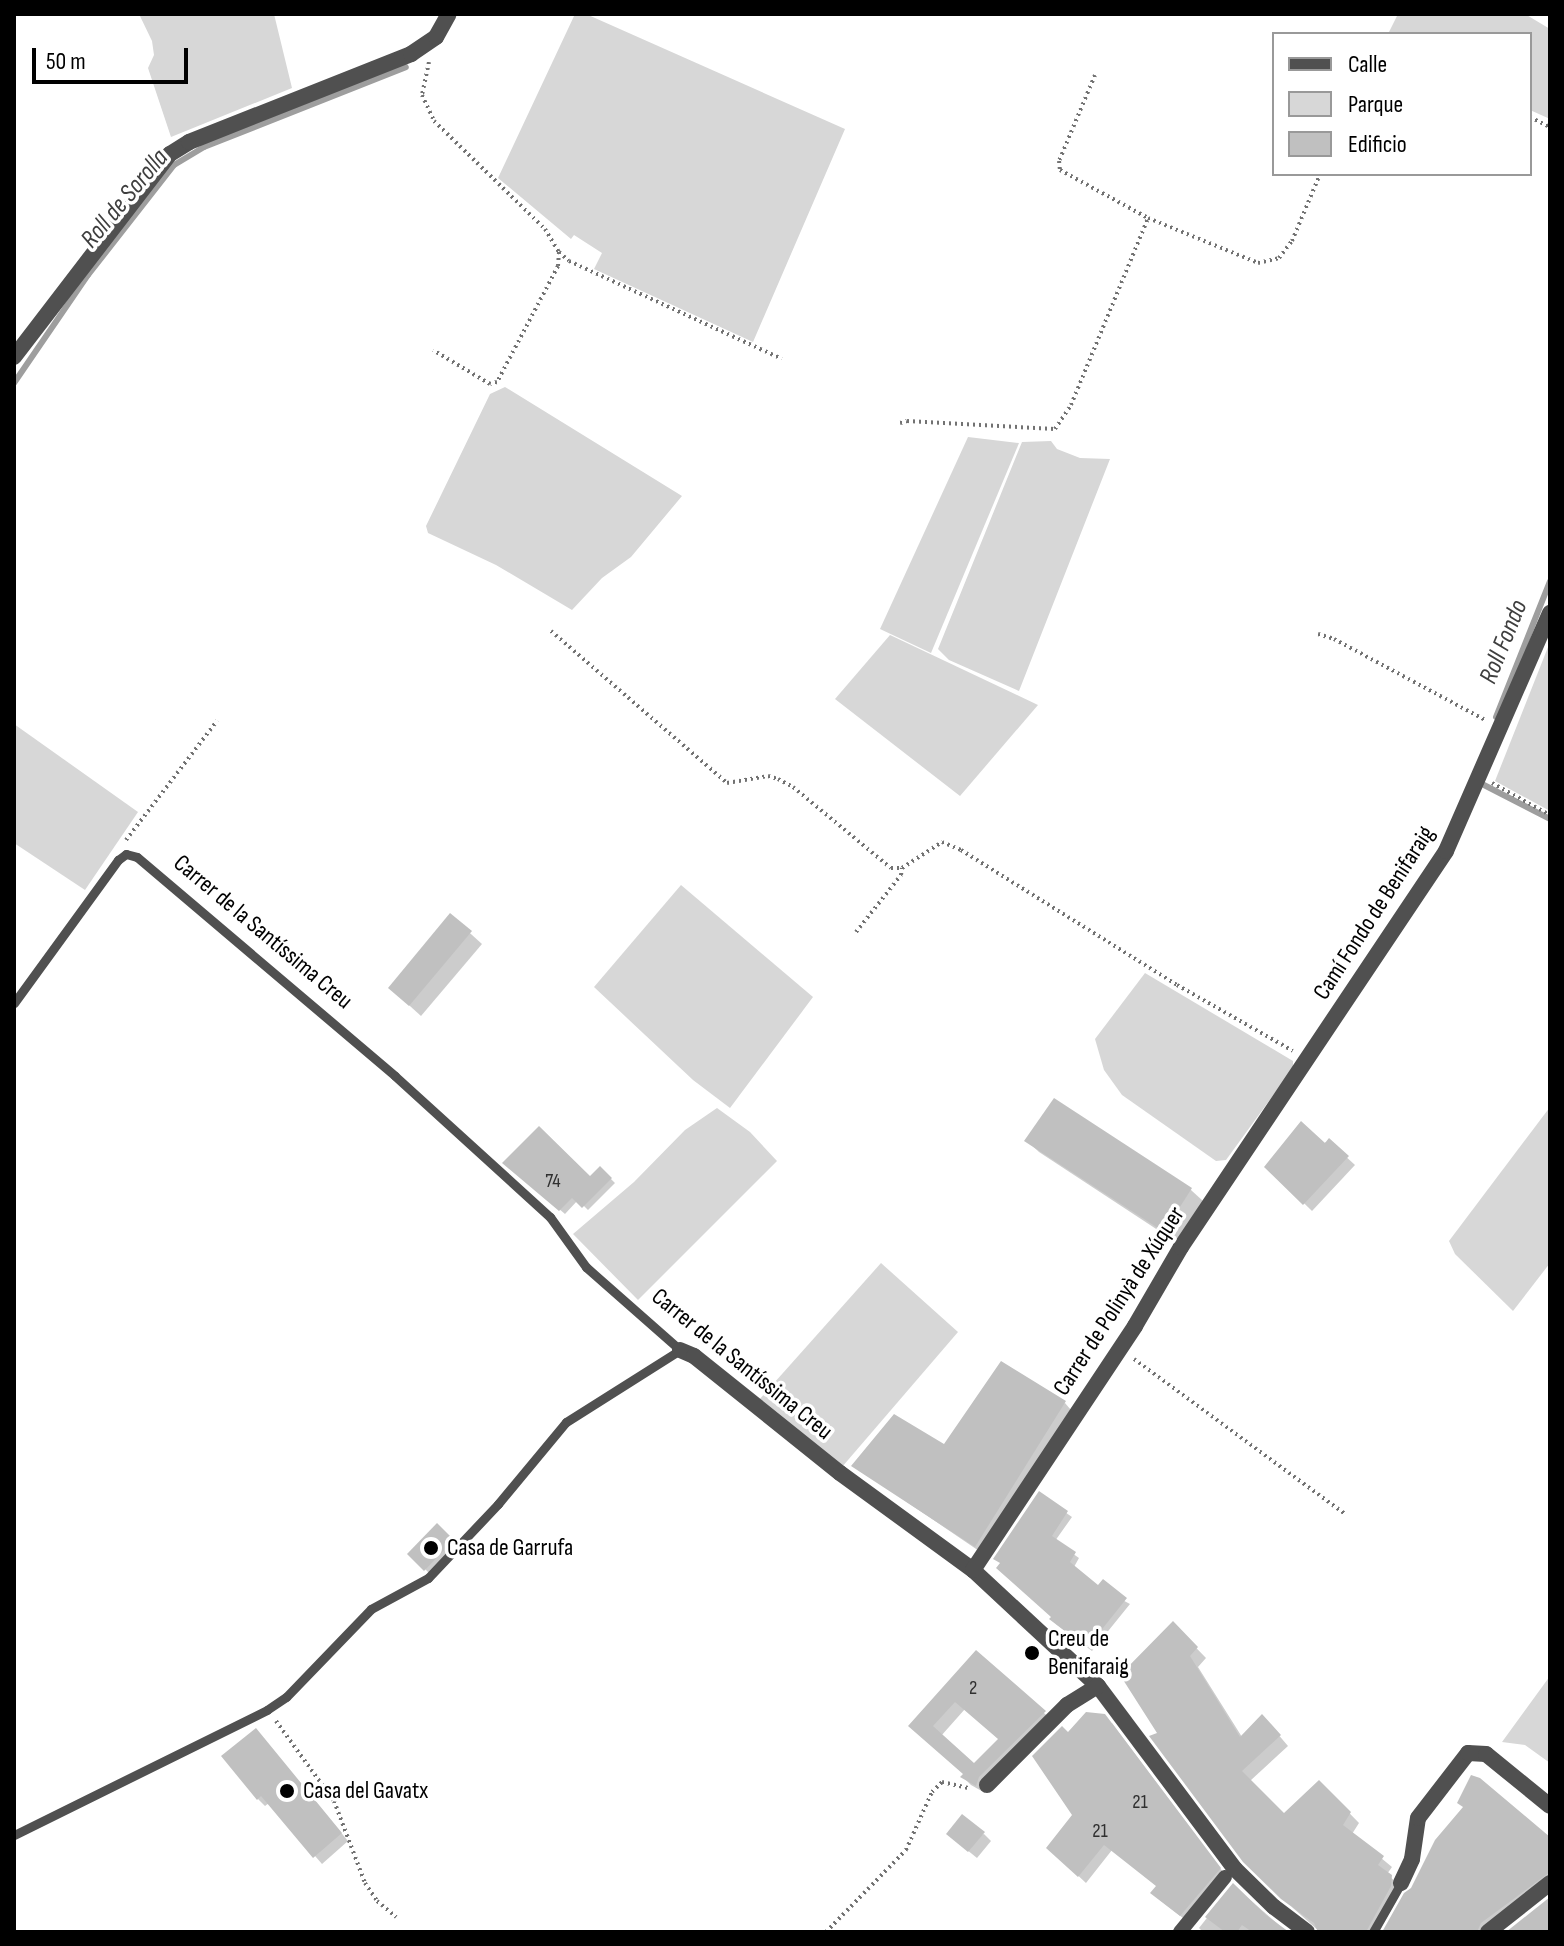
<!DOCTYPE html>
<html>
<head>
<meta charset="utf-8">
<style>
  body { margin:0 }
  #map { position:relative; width:1564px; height:1946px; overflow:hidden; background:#fff; font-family:"Sofia Sans Condensed",sans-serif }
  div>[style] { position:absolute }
  .green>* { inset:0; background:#d7d7d7 }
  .shadow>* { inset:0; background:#0003 }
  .stream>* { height:6px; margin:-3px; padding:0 3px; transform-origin:3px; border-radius:3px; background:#9e9e9e }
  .building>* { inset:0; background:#c0c0c0 }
  .path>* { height:4px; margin-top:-2px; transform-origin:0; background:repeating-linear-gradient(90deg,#727272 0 2px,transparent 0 6px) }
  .service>* { height:9px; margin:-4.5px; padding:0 4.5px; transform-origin:4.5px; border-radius:4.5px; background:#505050 }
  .pedestrian>* { height:14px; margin:-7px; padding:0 7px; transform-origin:7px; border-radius:7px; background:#505050 }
  .minor>* { height:16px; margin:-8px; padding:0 8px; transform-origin:8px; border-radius:8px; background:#505050 }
  .dots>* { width:22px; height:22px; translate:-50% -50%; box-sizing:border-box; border:4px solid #fff; border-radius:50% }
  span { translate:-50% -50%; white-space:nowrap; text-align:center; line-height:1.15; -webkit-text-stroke:7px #fff; paint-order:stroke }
  .number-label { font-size:20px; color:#303030 }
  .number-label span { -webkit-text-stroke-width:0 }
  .street-label { font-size:24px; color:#000 }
  .poi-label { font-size:24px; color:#000 }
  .left { translate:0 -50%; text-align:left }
  .water-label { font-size:26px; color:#3f3f3f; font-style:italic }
  .frame { position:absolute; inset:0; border:16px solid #000; pointer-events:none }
  .legend { position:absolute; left:1272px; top:32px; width:260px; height:144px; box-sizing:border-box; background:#fff; border:2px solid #999; margin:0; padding:10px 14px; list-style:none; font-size:24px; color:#000 }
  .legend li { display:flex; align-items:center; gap:16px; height:40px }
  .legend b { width:40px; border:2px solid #999 }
  .scale { position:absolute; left:32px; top:48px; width:156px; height:36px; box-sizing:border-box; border:4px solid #000; border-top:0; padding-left:10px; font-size:24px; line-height:28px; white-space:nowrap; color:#000; -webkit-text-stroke:6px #fff; paint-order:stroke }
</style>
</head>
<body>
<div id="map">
  <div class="green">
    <i style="clip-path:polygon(139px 14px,274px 14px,292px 88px,171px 137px,148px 68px,154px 55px,152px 41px)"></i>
    <i style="clip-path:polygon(575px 14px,586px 14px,845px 129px,753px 342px,594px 269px,602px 253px,574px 235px,571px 239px,498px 178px)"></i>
    <i style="clip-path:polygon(1398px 14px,1525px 14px,1550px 29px,1550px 119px,1530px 110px,1530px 34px,1388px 34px)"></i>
    <i style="clip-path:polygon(505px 387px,682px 496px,631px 557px,602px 578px,572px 610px,496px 565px,428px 533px,426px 526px,490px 394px)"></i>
    <i style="clip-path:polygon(968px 437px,1019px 443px,931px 653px,880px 629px)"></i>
    <i style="clip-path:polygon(1051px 441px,1057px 449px,1080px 458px,1110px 459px,1019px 691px,949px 660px,938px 649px,1022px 442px)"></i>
    <i style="clip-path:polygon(890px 635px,1038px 705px,960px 796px,835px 699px)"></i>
    <i style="clip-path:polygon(1550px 642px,1550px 811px,1495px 781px)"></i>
    <i style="clip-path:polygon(14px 724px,138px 812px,85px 890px,14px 843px)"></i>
    <i style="clip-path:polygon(681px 885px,813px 997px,730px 1108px,693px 1080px,594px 987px)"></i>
    <i style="clip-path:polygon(1145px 973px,1293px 1061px,1293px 1068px,1226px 1160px,1216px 1161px,1122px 1095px,1104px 1070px,1095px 1039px)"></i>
    <i style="clip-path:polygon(1550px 1107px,1550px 1263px,1513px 1311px,1455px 1254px,1449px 1241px)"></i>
    <i style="clip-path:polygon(717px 1108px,750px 1132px,777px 1161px,638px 1300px,573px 1234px,634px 1182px,685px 1130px)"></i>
    <i style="clip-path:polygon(881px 1263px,958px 1332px,842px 1467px,758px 1401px)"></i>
    <i style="clip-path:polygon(1550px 1676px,1550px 1763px,1525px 1745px,1502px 1742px)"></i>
  </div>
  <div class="shadow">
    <i style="clip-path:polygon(451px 916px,482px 944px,421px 1016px,390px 988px)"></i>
    <i style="clip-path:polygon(1027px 1141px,1191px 1190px,1203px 1201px,1176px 1242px,1039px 1152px)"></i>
    <i style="clip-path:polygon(1329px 1141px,1355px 1165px,1312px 1211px,1267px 1167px)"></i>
    <i style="clip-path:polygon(505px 1163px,590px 1179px,600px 1168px,615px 1183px,588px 1210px,578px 1200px,565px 1214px)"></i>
    <i style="clip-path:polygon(1065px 1403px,1071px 1410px,982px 1553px,854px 1466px,944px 1447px)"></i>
    <i style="clip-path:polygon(1039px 1494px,1072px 1517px,1055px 1541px,1079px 1558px,1074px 1567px,1098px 1587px,1130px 1604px,1092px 1651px,1056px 1624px)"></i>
    <i style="clip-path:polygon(437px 1526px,460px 1549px,433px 1577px,410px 1554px)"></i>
    <i style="clip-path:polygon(1173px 1624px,1206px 1658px,1198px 1667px,1242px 1737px,1271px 1726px,1288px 1746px,1250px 1781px,1284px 1816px,1319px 1782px,1359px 1823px,1352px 1834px,1392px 1867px,1387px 1874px,1401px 1887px,1399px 1896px,1379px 1932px,1320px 1932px,1293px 1908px,1160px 1734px)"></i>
    <i style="clip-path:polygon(evenodd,976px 1653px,1053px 1721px,988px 1786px,985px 1793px,971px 1785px,963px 1777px,965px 1775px,920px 1735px,976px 1653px,965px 1709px,1000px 1740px,974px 1766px,941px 1736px,965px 1709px)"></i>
    <i style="clip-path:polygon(1112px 1723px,1226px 1876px,1188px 1922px,1160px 1900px,1158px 1887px,1112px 1850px,1086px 1883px,1056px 1855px,1075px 1815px,1068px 1735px)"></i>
    <i style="clip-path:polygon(263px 1738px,348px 1841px,322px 1864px,269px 1803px,265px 1806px,258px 1799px)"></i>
    <i style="clip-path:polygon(984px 1834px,991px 1841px,977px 1858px,956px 1841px)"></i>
    <i style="clip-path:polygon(1550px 1840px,1550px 1885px,1491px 1932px,1384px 1932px)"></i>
    <i style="clip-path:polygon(1233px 1885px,1287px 1932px,1203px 1932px,1199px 1928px)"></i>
  </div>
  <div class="stream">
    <i style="left:14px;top:383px;width:131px;rotate:-55.6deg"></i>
    <i style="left:88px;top:275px;width:140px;rotate:-52deg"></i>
    <i style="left:174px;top:165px;width:35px;rotate:-31deg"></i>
    <i style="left:204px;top:147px;width:217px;rotate:-21.6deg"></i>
    <i style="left:1496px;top:717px;width:146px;rotate:-68.3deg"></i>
    <i style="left:1484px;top:785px;width:74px;rotate:27.3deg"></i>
  </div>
  <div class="building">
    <i style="clip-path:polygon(450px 913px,472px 931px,409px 1006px,388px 988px)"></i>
    <i style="clip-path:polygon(1054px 1098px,1192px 1188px,1164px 1232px,1024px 1141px)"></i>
    <i style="clip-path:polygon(1301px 1121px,1325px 1143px,1329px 1138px,1349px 1156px,1303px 1205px,1264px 1167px)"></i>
    <i style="clip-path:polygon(539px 1126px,590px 1176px,600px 1166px,612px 1178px,582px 1208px,572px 1198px,559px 1211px,502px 1163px)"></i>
    <i style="clip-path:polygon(1001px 1361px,1066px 1401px,975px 1547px,851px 1466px,894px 1414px,944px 1444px)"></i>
    <i style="clip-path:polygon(1039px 1491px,1068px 1511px,1052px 1536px,1076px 1552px,1070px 1562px,1098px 1585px,1103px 1579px,1127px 1598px,1087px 1648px,1049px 1619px,1051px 1617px,996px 1568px,1000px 1563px,993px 1559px)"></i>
    <i style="clip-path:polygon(437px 1523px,454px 1540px,424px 1571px,407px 1554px)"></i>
    <i style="clip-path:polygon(1173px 1621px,1198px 1647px,1190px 1656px,1240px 1737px,1262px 1714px,1281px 1735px,1242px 1771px,1284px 1813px,1319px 1780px,1351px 1812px,1343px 1825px,1384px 1856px,1378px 1865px,1392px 1875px,1391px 1886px,1366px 1932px,1318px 1932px,1314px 1923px,1281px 1899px,1243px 1862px,1149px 1736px,1157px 1733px,1120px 1675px)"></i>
    <i style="clip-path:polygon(evenodd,976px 1650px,1046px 1711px,979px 1777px,976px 1786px,960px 1777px,963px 1774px,908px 1726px,976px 1650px,955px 1702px,998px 1739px,974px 1763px,933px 1726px,955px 1702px)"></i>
    <i style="clip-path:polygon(1086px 1712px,1105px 1714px,1221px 1868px,1180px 1916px,1150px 1893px,1156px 1886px,1104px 1845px,1078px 1877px,1046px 1848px,1072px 1815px,1032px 1756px,1062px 1726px,1068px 1732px)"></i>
    <i style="clip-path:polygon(256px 1728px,342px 1833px,313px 1858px,261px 1796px,257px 1800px,221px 1756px)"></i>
    <i style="clip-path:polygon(1471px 1775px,1480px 1778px,1550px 1837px,1550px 1872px,1481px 1923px,1477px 1932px,1382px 1932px,1404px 1893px,1411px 1888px,1435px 1840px,1463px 1807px,1457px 1803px)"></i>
    <i style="clip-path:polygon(962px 1814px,985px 1832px,968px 1852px,946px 1834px)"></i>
    <i style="clip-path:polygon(1233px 1883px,1266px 1915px,1289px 1932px,1252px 1932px,1242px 1925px,1237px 1932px,1225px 1932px,1205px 1917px)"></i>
    <i style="clip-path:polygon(1550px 1897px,1550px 1932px,1506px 1932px)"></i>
  </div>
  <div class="path">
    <i style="left:429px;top:62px;width:34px;rotate:102deg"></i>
    <i style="left:422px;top:95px;width:29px;rotate:65deg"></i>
    <i style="left:434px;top:121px;width:155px;rotate:44.2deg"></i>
    <i style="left:545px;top:229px;width:27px;rotate:59deg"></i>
    <i style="left:559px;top:252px;width:14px;rotate:94deg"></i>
    <i style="left:558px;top:266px;width:131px;rotate:117.7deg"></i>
    <i style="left:497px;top:382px;width:7px;rotate:164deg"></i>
    <i style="left:490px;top:384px;width:66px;rotate:-149.2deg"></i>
    <i style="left:1095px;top:75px;width:93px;rotate:112.7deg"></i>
    <i style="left:1059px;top:161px;width:9px;rotate:84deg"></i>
    <i style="left:1060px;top:170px;width:100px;rotate:28.6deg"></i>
    <i style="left:1530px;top:117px;width:22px;rotate:27deg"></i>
    <i style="left:559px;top:252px;width:13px;rotate:42deg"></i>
    <i style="left:569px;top:261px;width:234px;rotate:24.7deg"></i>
    <i style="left:900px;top:423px;width:7px;rotate:-16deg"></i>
    <i style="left:907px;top:421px;width:148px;rotate:3.1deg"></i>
    <i style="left:1055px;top:429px;width:29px;rotate:-56deg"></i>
    <i style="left:1071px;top:405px;width:202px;rotate:-67.6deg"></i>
    <i style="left:1148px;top:218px;width:119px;rotate:22.2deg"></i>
    <i style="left:1258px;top:263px;width:22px;rotate:-13deg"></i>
    <i style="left:1279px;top:258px;width:21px;rotate:-53deg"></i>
    <i style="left:1292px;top:241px;width:73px;rotate:-67.3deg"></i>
    <i style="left:551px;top:631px;width:233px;rotate:40.8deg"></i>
    <i style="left:727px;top:783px;width:42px;rotate:-9.7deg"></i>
    <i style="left:768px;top:776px;width:10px;rotate:17deg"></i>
    <i style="left:778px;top:779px;width:17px;rotate:28deg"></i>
    <i style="left:793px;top:787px;width:127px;rotate:39.6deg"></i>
    <i style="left:891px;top:868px;width:11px"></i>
    <i style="left:902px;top:868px;width:48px;rotate:-33deg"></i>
    <i style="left:942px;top:842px;width:21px;rotate:23deg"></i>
    <i style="left:961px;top:850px;width:255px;rotate:32deg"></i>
    <i style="left:1177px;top:985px;width:133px;rotate:29.6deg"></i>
    <i style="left:1318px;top:634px;width:17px;rotate:17deg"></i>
    <i style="left:1334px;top:639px;width:171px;rotate:28.2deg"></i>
    <i style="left:1492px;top:783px;width:66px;rotate:28.9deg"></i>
    <i style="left:126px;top:840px;width:150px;rotate:-52.6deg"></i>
    <i style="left:856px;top:932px;width:73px;rotate:-51.7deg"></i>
    <i style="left:901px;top:875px;width:7px;rotate:-82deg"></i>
    <i style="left:1134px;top:1359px;width:263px;rotate:36.3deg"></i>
    <i style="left:276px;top:1721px;width:99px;rotate:54.1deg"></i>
    <i style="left:334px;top:1801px;width:88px;rotate:69.3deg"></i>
    <i style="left:365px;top:1883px;width:22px;rotate:56deg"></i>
    <i style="left:377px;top:1901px;width:25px;rotate:40deg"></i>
    <i style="left:826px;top:1932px;width:115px;rotate:-45.7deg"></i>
    <i style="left:906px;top:1850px;width:64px;rotate:-65.9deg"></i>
    <i style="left:932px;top:1792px;width:14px;rotate:-45deg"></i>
    <i style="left:942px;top:1782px;width:28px;rotate:13deg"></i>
  </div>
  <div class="service">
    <i style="left:14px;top:1003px;width:177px;rotate:-54deg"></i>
    <i style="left:118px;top:860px;width:10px;rotate:-37deg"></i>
    <i style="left:126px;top:854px;width:11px;rotate:15deg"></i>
    <i style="left:137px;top:857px;width:338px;rotate:40.3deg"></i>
    <i style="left:395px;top:1076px;width:210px;rotate:42.3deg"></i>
    <i style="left:550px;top:1217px;width:62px;rotate:54.2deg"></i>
    <i style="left:586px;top:1267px;width:125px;rotate:41.4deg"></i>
    <i style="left:680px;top:1350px;width:135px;rotate:147.7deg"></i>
    <i style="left:566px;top:1422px;width:107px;rotate:129.7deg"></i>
    <i style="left:498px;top:1504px;width:102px;rotate:133.4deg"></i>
    <i style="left:428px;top:1578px;width:65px;rotate:151.5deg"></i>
    <i style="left:371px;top:1609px;width:122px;rotate:134deg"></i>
    <i style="left:286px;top:1697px;width:23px;rotate:146deg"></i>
    <i style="left:267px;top:1710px;width:282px;rotate:153.7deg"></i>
    <i style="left:1373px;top:1932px;width:56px;rotate:-60.3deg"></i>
  </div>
  <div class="pedestrian">
    <i style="left:1180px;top:1932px;width:71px;rotate:-50.7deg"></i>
  </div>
  <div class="minor">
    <i style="left:14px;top:357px;width:256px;rotate:-52.5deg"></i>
    <i style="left:170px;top:154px;width:22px;rotate:-32deg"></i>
    <i style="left:189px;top:142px;width:239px;rotate:-21.6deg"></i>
    <i style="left:411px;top:54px;width:30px;rotate:-34deg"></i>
    <i style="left:436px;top:37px;width:26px;rotate:-61deg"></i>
    <i style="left:680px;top:1350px;width:15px;rotate:23deg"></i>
    <i style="left:694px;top:1356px;width:187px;rotate:38.7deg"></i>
    <i style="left:840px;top:1473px;width:165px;rotate:36.1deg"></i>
    <i style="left:973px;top:1570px;width:171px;rotate:42.9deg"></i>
    <i style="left:1098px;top:1686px;width:229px;rotate:53.2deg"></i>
    <i style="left:1235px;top:1869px;width:54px;rotate:44.3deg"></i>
    <i style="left:1274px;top:1907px;width:41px;rotate:37.1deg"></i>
    <i style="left:973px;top:1570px;width:293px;rotate:-56.4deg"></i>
    <i style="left:1135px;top:1326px;width:91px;rotate:-59.8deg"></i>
    <i style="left:1181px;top:1247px;width:476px;rotate:-56.2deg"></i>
    <i style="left:1446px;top:851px;width:260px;rotate:-66.4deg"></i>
    <i style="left:987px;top:1785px;width:113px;rotate:-45deg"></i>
    <i style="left:1067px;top:1705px;width:36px;rotate:-32deg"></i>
    <i style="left:1401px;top:1883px;width:26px;rotate:-65deg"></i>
    <i style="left:1412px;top:1859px;width:41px;rotate:-81.7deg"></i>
    <i style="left:1418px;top:1818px;width:82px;rotate:-52.4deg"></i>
    <i style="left:1468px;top:1753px;width:18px;rotate:3deg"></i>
    <i style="left:1486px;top:1754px;width:82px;rotate:39.1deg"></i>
    <i style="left:1488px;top:1932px;width:79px;rotate:-38.3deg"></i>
  </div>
  <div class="dots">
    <i style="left:431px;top:1548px;background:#000"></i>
    <i style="left:1032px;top:1653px;background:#000"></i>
    <i style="left:287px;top:1791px;background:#000"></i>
  </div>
  <div class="number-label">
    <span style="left:553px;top:1181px">74</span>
    <span style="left:973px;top:1688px">2</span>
    <span style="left:1140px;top:1802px">21</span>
    <span style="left:1100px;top:1831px">21</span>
  </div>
  <div class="street-label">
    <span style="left:1374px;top:913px;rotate:-57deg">Camí Fondo de Benifaraig</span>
    <span style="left:263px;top:932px;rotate:40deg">Carrer de la Santíssima Creu</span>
    <span style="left:1119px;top:1301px;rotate:-57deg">Carrer de Polinyà de Xúquer</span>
    <span style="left:742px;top:1364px;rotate:39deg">Carrer de la Santíssima Creu</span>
  </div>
  <div class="poi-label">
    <span class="left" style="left:447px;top:1548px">Casa de Garrufa</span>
    <span class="left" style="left:1048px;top:1653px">Creu de<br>Benifaraig</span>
    <span class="left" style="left:303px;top:1791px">Casa del Gavatx</span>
  </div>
  <div class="water-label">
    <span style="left:125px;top:199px;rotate:-50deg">Roll de Sorolla</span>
    <span style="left:1504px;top:642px;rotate:-68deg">Roll Fondo</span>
  </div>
  <div class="frame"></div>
  <ul class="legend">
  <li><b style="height:10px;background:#505050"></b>Calle</li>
  <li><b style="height:22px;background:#d7d7d7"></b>Parque</li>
  <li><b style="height:22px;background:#c0c0c0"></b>Edificio</li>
  </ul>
  <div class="scale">50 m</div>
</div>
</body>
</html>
